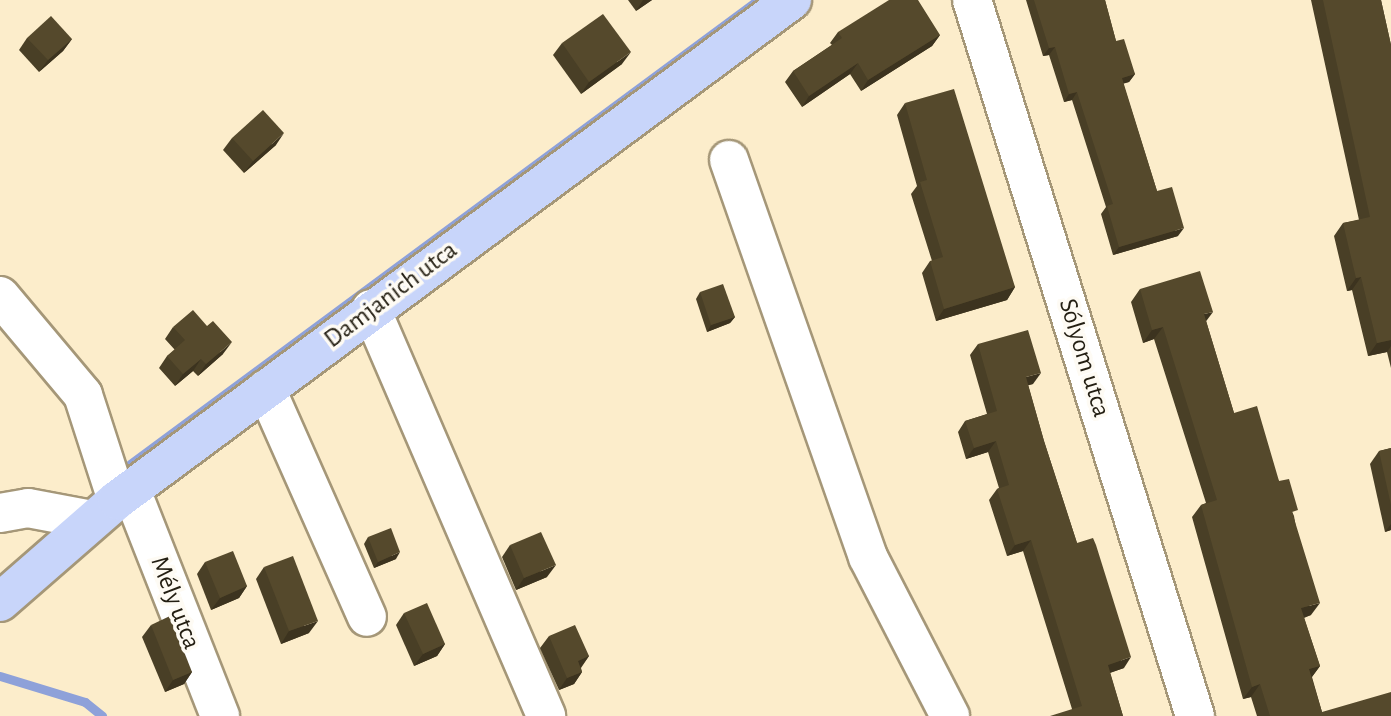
<!DOCTYPE html>
<html>
<head>
<meta charset="utf-8">
<style>
  body { margin:0 }
  #map { position:relative; width:1391px; height:716px; overflow:hidden; background:#fcedcb; font-family:"Alegreya Sans",sans-serif }
  div>[style] { position:absolute }
  .stream>* { height:9px; margin:-4.5px; padding:0 4.5px; transform-origin:4.5px; border-radius:4.5px; background:#8ea1d9 }
  .roads { filter:drop-shadow(2px 0 #a59778) drop-shadow(-2px 0 #a59778) drop-shadow(0 2px #a59778) drop-shadow(0 -2px #a59778) }
  .minor>* { height:38px; margin:-19px; padding:0 19px; transform-origin:19px; border-radius:19px; background:#fff }
  .major>* { height:38px; margin:-19px; padding:0 19px; transform-origin:19px; border-radius:19px; background:#c8d5fa }
  .wall>* { inset:0; background:#493f26 }
  .shaded-wall>* { inset:0; background:#3c331f }
  .building>* { inset:0; background:#55492c }
  span { translate:-50% -50%; white-space:nowrap; text-align:center; line-height:1.15; -webkit-text-stroke:7px #fefbf4; paint-order:stroke }
  .street-label { font-size:26px; color:#231e12 }
</style>
</head>
<body>
<div id="map">
  <div class="stream">
    <i style="left:130px;top:464px;width:781px;rotate:-36.46deg"></i>
    <i style="left:0;top:676px;width:89px;rotate:17deg"></i>
    <i style="left:85px;top:702px;width:22px;rotate:39deg"></i>
  </div>
  <div class="roads">
    <div class="minor">
      <i style="left:972px;top:0;width:750px;rotate:72.7deg"></i>
      <i style="left:729px;top:160px;width:421px;rotate:70.7deg"></i>
      <i style="left:868px;top:557px;width:179px;rotate:62.7deg"></i>
      <i style="left:0;top:296px;width:129px;rotate:50deg"></i>
      <i style="left:83px;top:395px;width:110px;rotate:72.1deg"></i>
      <i style="left:371px;top:309px;width:443px;rotate:66.7deg"></i>
      <i style="left:266px;top:389px;width:249px;rotate:66.1deg"></i>
      <i style="left:131px;top:490px;width:243px;rotate:68.5deg"></i>
      <i style="left:0;top:513px;width:28px;rotate:-10deg"></i>
      <i style="left:28px;top:508px;width:65px;rotate:10.6deg"></i>
    </div>
    <div class="major">
      <i style="left:0;top:602px;width:155px;rotate:-41.1deg"></i>
      <i style="left:117px;top:500px;width:840px;rotate:-36.53deg"></i>
    </div>
  </div>
  <div class="wall">
    <i style="clip-path:polygon(628px 0,652px 0,636px 11px)"></i>
    <i style="clip-path:polygon(1026px 0,1105px 0,1116px 41px,1135px 74px,1129px 82px,1123px 83px,1157px 191px,1178px 236px,1113px 255px,1101px 214px,1106px 207px,1072px 100px,1064px 102px,1049px 55px,1043px 56px)"></i>
    <i style="clip-path:polygon(1311px 0,1381px 0,1391px 45px,1391px 368px,1387px 352px,1368px 356px,1352px 290px,1347px 291px,1334px 236px,1343px 223px,1359px 220px)"></i>
    <i style="clip-path:polygon(838px 32px,940px 35px,932px 46px,861px 91px,850px 74px,802px 107px,785px 82px,793px 71px,832px 45px,830px 43px)"></i>
    <i style="clip-path:polygon(27px 38px,72px 39px,63px 51px,39px 72px,19px 50px)"></i>
    <i style="clip-path:polygon(562px 43px,622px 64px,581px 94px,553px 55px)"></i>
    <i style="clip-path:polygon(905px 103px,1015px 287px,1007px 300px,936px 321px,922px 273px,930px 261px,932px 261px,911px 194px,917px 186px,897px 115px)"></i>
    <i style="clip-path:polygon(232px 138px,276px 145px,244px 173px,223px 150px)"></i>
    <i style="clip-path:polygon(1140px 289px,1206px 321px,1234px 413px,1279px 481px,1294px 516px,1311px 615px,1304px 618px,1320px 666px,1312px 677px,1322px 712px,1391px 716px,1257px 716px,1251px 697px,1243px 699px,1192px 517px,1201px 505px,1206px 503px,1154px 339px,1143px 343px,1131px 302px)"></i>
    <i style="clip-path:polygon(700px 292px,735px 317px,730px 323px,707px 332px,696px 299px)"></i>
    <i style="clip-path:polygon(173px 327px,223px 354px,198px 376px,193px 371px,175px 386px,159px 368px,167px 356px,175px 350px,165px 339px)"></i>
    <i style="clip-path:polygon(978px 344px,1033px 384px,1028px 385px,1044px 441px,1077px 543px,1124px 668px,1110px 673px,1123px 716px,1072px 709px,1023px 551px,1007px 556px,989px 500px,997px 489px,999px 488px,988px 452px,966px 459px,958px 432px,965px 421px,987px 414px,970px 355px)"></i>
    <i style="clip-path:polygon(1391px 448px,1391px 530px,1385px 532px,1370px 464px,1379px 451px)"></i>
    <i style="clip-path:polygon(368px 537px,396px 559px,374px 568px,364px 544px)"></i>
    <i style="clip-path:polygon(510px 545px,547px 577px,516px 590px,502px 557px)"></i>
    <i style="clip-path:polygon(205px 562px,247px 586px,239px 598px,211px 610px,197px 574px)"></i>
    <i style="clip-path:polygon(264px 567px,309px 633px,281px 644px,256px 579px)"></i>
    <i style="clip-path:polygon(404px 613px,445px 644px,437px 656px,414px 666px,396px 625px)"></i>
    <i style="clip-path:polygon(151px 625px,192px 672px,184px 684px,165px 692px,142px 637px)"></i>
    <i style="clip-path:polygon(549px 636px,589px 656px,581px 668px,582px 672px,574px 684px,559px 690px,540px 648px)"></i>
  </div>
  <div class="shaded-wall">
    <i style="clip-path:polygon(643px 0,652px 0,636px 11px)"></i>
    <i style="clip-path:polygon(940px 35px,932px 46px,861px 91px,868px 80px)"></i>
    <i style="clip-path:polygon(72px 39px,63px 51px,39px 72px,48px 60px)"></i>
    <i style="clip-path:polygon(1055px 47px,1049px 55px,1043px 56px,1049px 48px)"></i>
    <i style="clip-path:polygon(631px 52px,622px 64px,581px 94px,589px 82px)"></i>
    <i style="clip-path:polygon(858px 63px,850px 74px,802px 107px,809px 96px)"></i>
    <i style="clip-path:polygon(1135px 74px,1129px 82px,1116px 86px,1122px 78px)"></i>
    <i style="clip-path:polygon(1077px 92px,1072px 100px,1064px 102px,1069px 94px)"></i>
    <i style="clip-path:polygon(284px 133px,276px 145px,244px 173px,253px 161px)"></i>
    <i style="clip-path:polygon(1184px 228px,1178px 236px,1113px 255px,1119px 247px)"></i>
    <i style="clip-path:polygon(1361px 277px,1352px 290px,1347px 291px,1356px 278px)"></i>
    <i style="clip-path:polygon(1015px 287px,1007px 300px,936px 321px,944px 309px)"></i>
    <i style="clip-path:polygon(1213px 312px,1204px 324px,1204px 314px)"></i>
    <i style="clip-path:polygon(735px 317px,730px 323px,707px 332px,711px 325px)"></i>
    <i style="clip-path:polygon(1163px 327px,1154px 339px,1143px 343px,1152px 330px)"></i>
    <i style="clip-path:polygon(1391px 340px,1391px 346px,1387px 352px,1368px 356px,1377px 343px)"></i>
    <i style="clip-path:polygon(232px 342px,223px 354px,198px 376px,206px 364px)"></i>
    <i style="clip-path:polygon(201px 359px,193px 371px,175px 386px,183px 374px)"></i>
    <i style="clip-path:polygon(1041px 373px,1033px 384px,1018px 388px,1026px 377px)"></i>
    <i style="clip-path:polygon(996px 441px,988px 452px,966px 459px,974px 448px)"></i>
    <i style="clip-path:polygon(1391px 524px,1391px 530px,1385px 532px)"></i>
    <i style="clip-path:polygon(1031px 540px,1023px 551px,1007px 556px,1015px 545px)"></i>
    <i style="clip-path:polygon(400px 552px,396px 559px,374px 568px,378px 562px)"></i>
    <i style="clip-path:polygon(556px 565px,547px 577px,516px 590px,524px 578px)"></i>
    <i style="clip-path:polygon(247px 586px,239px 598px,211px 610px,220px 598px)"></i>
    <i style="clip-path:polygon(1320px 603px,1311px 615px,1292px 621px,1301px 608px)"></i>
    <i style="clip-path:polygon(318px 621px,309px 633px,281px 644px,289px 631px)"></i>
    <i style="clip-path:polygon(445px 644px,437px 656px,414px 666px,423px 654px)"></i>
    <i style="clip-path:polygon(589px 656px,580px 668px,578px 661px)"></i>
    <i style="clip-path:polygon(1131px 657px,1124px 668px,1100px 676px,1108px 665px)"></i>
    <i style="clip-path:polygon(1320px 666px,1311px 678px,1309px 669px)"></i>
    <i style="clip-path:polygon(192px 672px,184px 684px,165px 692px,173px 680px)"></i>
    <i style="clip-path:polygon(582px 672px,574px 684px,559px 690px,567px 678px)"></i>
    <i style="clip-path:polygon(1260px 684px,1251px 697px,1243px 699px,1252px 687px)"></i>
  </div>
  <div class="building">
    <i style="clip-path:polygon(889px 0,918px 0,940px 35px,868px 80px,858px 63px,809px 96px,793px 71px,842px 38px,838px 32px)"></i>
    <i style="clip-path:polygon(1034px 0,1105px 0,1116px 41px,1124px 39px,1135px 74px,1122px 78px,1157px 191px,1172px 187px,1184px 228px,1119px 247px,1107px 206px,1113px 204px,1077px 92px,1069px 94px,1055px 47px,1049px 48px)"></i>
    <i style="clip-path:polygon(1323px 0,1381px 0,1391px 45px,1391px 340px,1377px 343px,1361px 277px,1356px 278px,1343px 223px,1370px 217px)"></i>
    <i style="clip-path:polygon(603px 14px,631px 52px,589px 82px,562px 43px)"></i>
    <i style="clip-path:polygon(51px 16px,72px 39px,48px 60px,27px 38px)"></i>
    <i style="clip-path:polygon(954px 89px,1015px 287px,944px 309px,930px 261px,943px 257px,920px 182px,927px 180px,905px 103px)"></i>
    <i style="clip-path:polygon(263px 110px,284px 133px,253px 161px,232px 138px)"></i>
    <i style="clip-path:polygon(1200px 271px,1213px 312px,1204px 314px,1234px 413px,1257px 406px,1279px 481px,1289px 479px,1298px 510px,1292px 512px,1320px 603px,1301px 608px,1320px 666px,1309px 669px,1322px 712px,1391px 692px,1391px 716px,1270px 716px,1260px 684px,1252px 687px,1201px 505px,1217px 500px,1163px 327px,1152px 330px,1140px 289px)"></i>
    <i style="clip-path:polygon(723px 284px,735px 317px,711px 325px,700px 292px)"></i>
    <i style="clip-path:polygon(193px 310px,207px 326px,213px 321px,232px 342px,206px 364px,201px 359px,183px 374px,167px 356px,185px 340px,173px 327px)"></i>
    <i style="clip-path:polygon(1028px 330px,1041px 373px,1026px 377px,1044px 441px,1077px 543px,1093px 538px,1096px 545px,1131px 657px,1108px 665px,1123px 716px,1050px 716px,1082px 706px,1031px 540px,1015px 545px,997px 489px,1009px 485px,996px 441px,974px 448px,965px 421px,997px 411px,978px 344px)"></i>
    <i style="clip-path:polygon(1391px 448px,1391px 505px,1379px 451px)"></i>
    <i style="clip-path:polygon(391px 528px,400px 552px,378px 562px,368px 537px)"></i>
    <i style="clip-path:polygon(541px 532px,556px 565px,524px 578px,510px 545px)"></i>
    <i style="clip-path:polygon(233px 551px,247px 586px,220px 598px,205px 562px)"></i>
    <i style="clip-path:polygon(293px 556px,318px 621px,289px 631px,264px 567px)"></i>
    <i style="clip-path:polygon(427px 603px,445px 644px,423px 654px,404px 613px)"></i>
    <i style="clip-path:polygon(170px 616px,192px 672px,173px 680px,151px 625px)"></i>
    <i style="clip-path:polygon(575px 625px,589px 656px,578px 661px,582px 672px,567px 678px,549px 636px)"></i>
  </div>
  <div class="street-label">
    <span style="left:391px;top:295px;rotate:-37deg">Damjanich utca</span>
    <span style="left:1084px;top:358px;rotate:73deg">Sólyom utca</span>
    <span style="left:175px;top:603px;rotate:69deg">Mély utca</span>
  </div>
</div>
</body>
</html>
